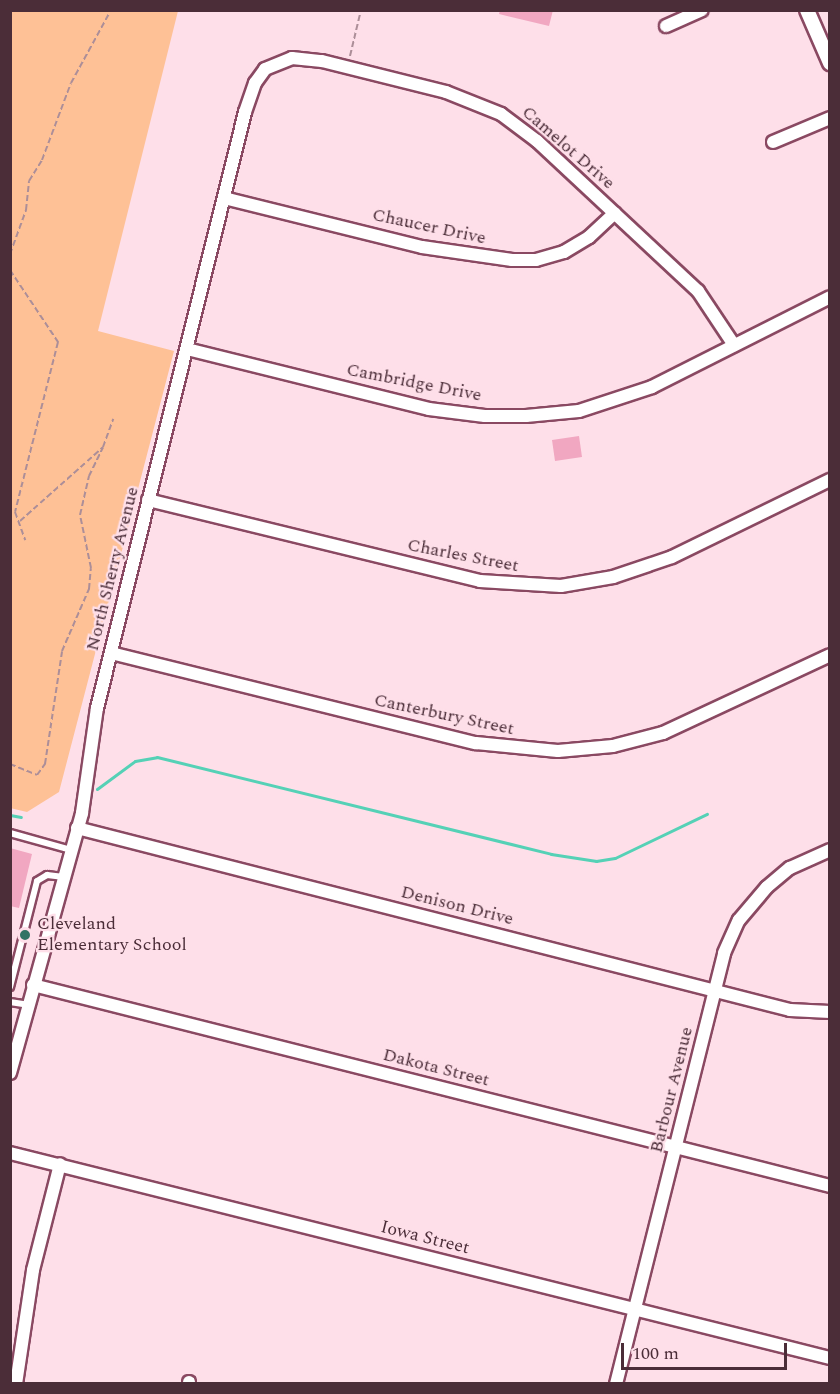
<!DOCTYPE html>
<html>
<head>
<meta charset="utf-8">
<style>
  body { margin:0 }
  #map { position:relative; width:840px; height:1394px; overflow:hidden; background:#fedfe9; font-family:Spectral,serif }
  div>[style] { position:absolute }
  .green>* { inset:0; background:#fec196 }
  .stream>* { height:3px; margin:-1.5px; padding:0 1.5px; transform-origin:1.5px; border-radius:1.5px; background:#55d1b6 }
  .building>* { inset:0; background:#f1a7c1 }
  .path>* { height:2px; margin-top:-1px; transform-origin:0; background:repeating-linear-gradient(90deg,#ac8e98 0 6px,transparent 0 9px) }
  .roads { filter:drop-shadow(2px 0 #8a4962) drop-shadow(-2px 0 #8a4962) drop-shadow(0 2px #8a4962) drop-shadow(0 -2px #8a4962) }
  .service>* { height:6px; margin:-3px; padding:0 3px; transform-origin:3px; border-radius:3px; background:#fff }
  .minor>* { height:12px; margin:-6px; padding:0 6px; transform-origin:6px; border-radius:6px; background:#fff }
  .tertiary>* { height:14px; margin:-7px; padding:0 7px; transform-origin:7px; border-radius:7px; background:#fff }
  .dots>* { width:16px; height:16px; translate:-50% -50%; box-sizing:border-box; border:3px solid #fedfe9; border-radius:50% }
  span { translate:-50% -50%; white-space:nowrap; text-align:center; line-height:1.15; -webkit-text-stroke:4.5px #fedfe9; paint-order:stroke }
  .street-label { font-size:18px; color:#4b2d38 }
  .poi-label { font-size:18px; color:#4b2d38 }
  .left { translate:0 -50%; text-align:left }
  .frame { position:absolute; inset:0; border:12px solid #4b2d38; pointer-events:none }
  .scale { position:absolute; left:621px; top:1343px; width:166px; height:27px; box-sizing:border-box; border:3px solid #4b2d38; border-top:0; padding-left:8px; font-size:18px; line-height:21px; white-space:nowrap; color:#4b2d38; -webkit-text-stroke:4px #fedfe9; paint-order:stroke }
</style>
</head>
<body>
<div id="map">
  <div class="green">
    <i style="clip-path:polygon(11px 10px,178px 11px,98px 331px,174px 351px,59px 792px,27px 812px,10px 808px)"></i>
  </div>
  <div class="stream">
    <i style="left:97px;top:789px;width:47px;rotate:-36.4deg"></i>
    <i style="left:135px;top:761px;width:22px;rotate:-10deg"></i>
    <i style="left:157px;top:757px;width:406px;rotate:13.8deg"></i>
    <i style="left:551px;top:854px;width:46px;rotate:8.8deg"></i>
    <i style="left:596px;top:861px;width:19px;rotate:-9deg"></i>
    <i style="left:615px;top:858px;width:102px;rotate:-25.6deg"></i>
    <i style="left:10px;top:815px;width:11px;rotate:10deg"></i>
  </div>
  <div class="building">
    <i style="clip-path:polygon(500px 10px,553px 10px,549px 26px,499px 14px)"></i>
    <i style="clip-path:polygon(579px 436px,582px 457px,555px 461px,552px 440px)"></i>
    <i style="clip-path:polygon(10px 848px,32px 854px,19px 908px,10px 906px)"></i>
  </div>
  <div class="path">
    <i style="left:350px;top:56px;width:47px;rotate:-76.6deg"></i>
    <i style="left:10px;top:254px;width:47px;rotate:-70deg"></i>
    <i style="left:26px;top:210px;width:29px;rotate:-84deg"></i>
    <i style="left:29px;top:181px;width:25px;rotate:-58deg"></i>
    <i style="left:42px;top:160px;width:82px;rotate:-69.4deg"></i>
    <i style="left:71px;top:83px;width:83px;rotate:-61.3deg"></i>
    <i style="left:10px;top:270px;width:87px;rotate:56.3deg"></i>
    <i style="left:58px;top:342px;width:175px;rotate:104.2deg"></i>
    <i style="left:15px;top:512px;width:30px;rotate:70deg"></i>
    <i style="left:20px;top:521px;width:111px;rotate:-41.7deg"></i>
    <i style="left:103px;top:447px;width:30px;rotate:-70deg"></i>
    <i style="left:10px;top:764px;width:29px;rotate:22deg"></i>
    <i style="left:37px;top:775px;width:14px;rotate:-54deg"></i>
    <i style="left:45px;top:764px;width:114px;rotate:-81.4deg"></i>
    <i style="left:62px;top:651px;width:68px;rotate:-66.5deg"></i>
    <i style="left:89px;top:589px;width:21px;rotate:-85deg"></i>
    <i style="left:91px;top:568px;width:54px;rotate:-101.7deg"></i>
    <i style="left:80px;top:515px;width:40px;rotate:-77deg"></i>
    <i style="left:89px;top:476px;width:32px;rotate:-64deg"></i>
  </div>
  <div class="roads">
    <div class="service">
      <i style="left:10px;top:833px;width:63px;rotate:15.6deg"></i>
      <i style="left:10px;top:987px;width:109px;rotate:-75.7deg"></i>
      <i style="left:37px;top:881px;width:12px;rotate:-31deg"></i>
      <i style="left:47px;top:875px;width:17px;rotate:7deg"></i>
      <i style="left:10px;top:1002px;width:18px;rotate:9deg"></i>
    </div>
    <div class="minor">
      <i style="left:666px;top:26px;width:39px;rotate:-24deg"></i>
      <i style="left:773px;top:142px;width:62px;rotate:-22.8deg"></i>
      <i style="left:224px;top:198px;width:204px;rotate:13.9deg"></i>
      <i style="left:422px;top:247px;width:91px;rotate:8.2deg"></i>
      <i style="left:512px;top:260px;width:24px"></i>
      <i style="left:536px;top:260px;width:29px;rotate:-16deg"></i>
      <i style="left:564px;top:252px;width:29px;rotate:-31deg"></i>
      <i style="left:589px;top:237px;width:35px;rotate:-43deg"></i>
      <i style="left:187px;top:349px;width:249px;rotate:13.9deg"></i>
      <i style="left:429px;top:409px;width:56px;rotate:7.1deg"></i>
      <i style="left:485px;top:416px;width:41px"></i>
      <i style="left:526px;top:416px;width:53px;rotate:-5.4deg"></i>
      <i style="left:579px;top:411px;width:77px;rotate:-18.2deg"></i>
      <i style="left:652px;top:387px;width:199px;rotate:-26.8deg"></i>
      <i style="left:148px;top:500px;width:342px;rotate:13.7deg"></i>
      <i style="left:480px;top:581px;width:81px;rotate:3.5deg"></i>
      <i style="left:561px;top:586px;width:53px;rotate:-9.8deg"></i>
      <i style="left:613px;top:577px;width:62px;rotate:-18.7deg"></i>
      <i style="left:672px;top:557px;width:176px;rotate:-26deg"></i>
      <i style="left:111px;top:653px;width:376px;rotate:13.9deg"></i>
      <i style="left:476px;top:743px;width:82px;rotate:5.6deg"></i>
      <i style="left:558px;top:751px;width:55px;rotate:-5.2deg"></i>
      <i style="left:613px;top:746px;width:52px;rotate:-14.6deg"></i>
      <i style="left:663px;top:733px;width:184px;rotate:-25deg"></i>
      <i style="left:77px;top:828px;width:736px;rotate:14.32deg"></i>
      <i style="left:790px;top:1010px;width:40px;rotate:2.9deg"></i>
      <i style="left:33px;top:985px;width:822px;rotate:14.15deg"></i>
      <i style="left:10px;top:1073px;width:270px;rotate:-74.5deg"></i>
      <i style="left:82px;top:813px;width:106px;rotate:-81.9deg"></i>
      <i style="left:97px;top:708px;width:614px;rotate:-76.05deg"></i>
      <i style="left:245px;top:112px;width:31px;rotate:-71deg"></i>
      <i style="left:255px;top:83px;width:17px;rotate:-54deg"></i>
      <i style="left:265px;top:69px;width:29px;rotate:-22deg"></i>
      <i style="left:292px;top:58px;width:30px;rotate:6deg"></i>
      <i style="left:322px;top:61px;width:128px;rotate:14deg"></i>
      <i style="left:446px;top:92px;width:59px;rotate:21.8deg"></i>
      <i style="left:501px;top:114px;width:45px;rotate:36.9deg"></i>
      <i style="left:537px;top:141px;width:220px;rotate:43deg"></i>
      <i style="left:698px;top:291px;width:65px;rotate:56.3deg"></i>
      <i style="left:10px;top:1153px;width:845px;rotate:14.04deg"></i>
      <i style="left:16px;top:1384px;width:115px;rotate:-81.5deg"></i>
      <i style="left:33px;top:1270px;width:109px;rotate:-75.7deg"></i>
      <i style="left:189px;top:1384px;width:2px;rotate:-90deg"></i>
      <i style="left:616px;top:1384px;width:444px;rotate:-75.9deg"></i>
      <i style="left:724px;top:953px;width:36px;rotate:-66deg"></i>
      <i style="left:739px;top:920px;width:43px;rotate:-49.7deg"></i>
      <i style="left:767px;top:887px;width:30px;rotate:-40deg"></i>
      <i style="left:790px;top:868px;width:44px;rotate:-24.2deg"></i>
    </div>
    <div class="tertiary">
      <i style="left:807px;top:10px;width:58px;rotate:66.5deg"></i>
    </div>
  </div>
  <div class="dots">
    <i style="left:25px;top:935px;background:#317365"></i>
  </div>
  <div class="street-label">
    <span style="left:568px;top:148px;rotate:41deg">Camelot Drive</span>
    <span style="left:429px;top:227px;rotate:12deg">Chaucer Drive</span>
    <span style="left:414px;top:383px;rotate:11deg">Cambridge Drive</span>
    <span style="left:463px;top:556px;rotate:11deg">Charles Street</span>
    <span style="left:113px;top:569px;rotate:-76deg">North Sherry Avenue</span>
    <span style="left:444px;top:715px;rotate:12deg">Canterbury Street</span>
    <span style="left:457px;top:906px;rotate:14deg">Denison Drive</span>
    <span style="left:436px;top:1068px;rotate:14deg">Dakota Street</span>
    <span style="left:672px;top:1090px;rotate:-76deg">Barbour Avenue</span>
    <span style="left:425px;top:1238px;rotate:14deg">Iowa Street</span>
  </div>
  <div class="poi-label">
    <span class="left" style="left:37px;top:935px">Cleveland<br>Elementary School</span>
  </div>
  <div class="frame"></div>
  <div class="scale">100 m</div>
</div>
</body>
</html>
